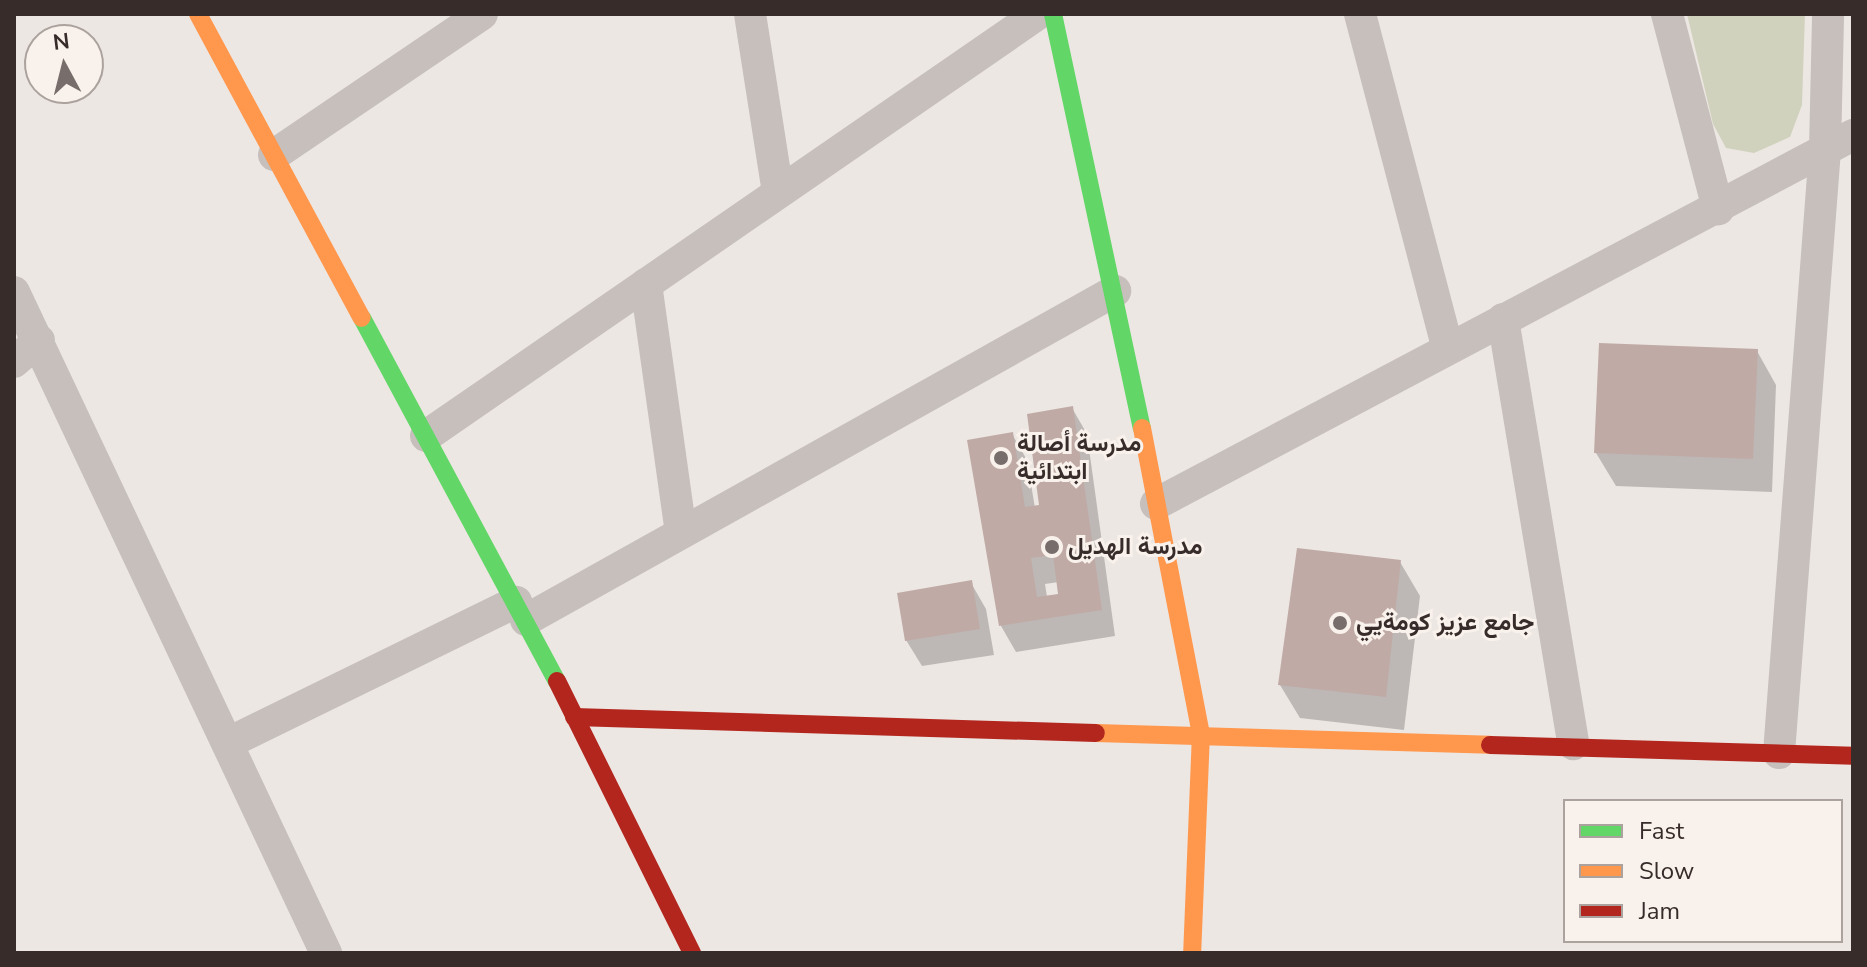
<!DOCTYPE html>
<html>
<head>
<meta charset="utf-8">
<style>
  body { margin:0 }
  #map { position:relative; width:1867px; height:967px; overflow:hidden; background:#ede7e3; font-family:"Nunito Sans",Vazirmatn,sans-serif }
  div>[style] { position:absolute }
  .green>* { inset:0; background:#d1d2be }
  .shadow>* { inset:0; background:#0003 }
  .building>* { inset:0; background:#c0aaa6 }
  .street>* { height:32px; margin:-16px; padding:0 16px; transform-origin:16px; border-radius:16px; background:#c6bfbc }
  .fast>* { height:18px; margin:-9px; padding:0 9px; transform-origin:9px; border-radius:9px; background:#63d668 }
  .slow>* { height:18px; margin:-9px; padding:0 9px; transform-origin:9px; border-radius:9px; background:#ff974d }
  .jam>* { height:18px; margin:-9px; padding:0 9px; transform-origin:9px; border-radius:9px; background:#b3261e }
  .dots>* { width:22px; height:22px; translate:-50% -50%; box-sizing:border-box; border:4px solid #f9f1eb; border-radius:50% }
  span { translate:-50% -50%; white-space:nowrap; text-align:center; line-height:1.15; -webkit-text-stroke:6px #f9f1eb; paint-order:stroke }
  .poi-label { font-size:24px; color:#372c2a; font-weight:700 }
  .left { translate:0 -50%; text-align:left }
  .frame { position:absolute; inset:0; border:16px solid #372c2a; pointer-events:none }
  .legend { position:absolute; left:1563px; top:799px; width:280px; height:144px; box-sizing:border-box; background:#f9f1eb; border:2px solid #aba29e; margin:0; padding:10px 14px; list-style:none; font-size:24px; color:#372c2a }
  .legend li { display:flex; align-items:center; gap:16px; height:40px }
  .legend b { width:40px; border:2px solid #aba29e }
  .north { position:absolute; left:24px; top:24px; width:80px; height:80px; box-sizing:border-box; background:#f9f1eb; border:2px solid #aba29e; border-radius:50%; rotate:353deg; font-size:22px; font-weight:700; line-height:32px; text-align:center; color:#372c2a }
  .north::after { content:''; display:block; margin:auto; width:28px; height:36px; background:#776d6b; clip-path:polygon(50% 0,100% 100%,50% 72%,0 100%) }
</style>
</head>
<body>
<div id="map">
  <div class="green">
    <i style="clip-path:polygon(1687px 14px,1805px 14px,1802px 105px,1790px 137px,1754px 153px,1726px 148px,1713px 124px)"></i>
  </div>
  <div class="shadow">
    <i style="clip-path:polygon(1757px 351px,1776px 385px,1772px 492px,1616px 486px,1596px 453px)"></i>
    <i style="clip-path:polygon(evenodd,1072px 408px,1087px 434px,1115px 636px,1016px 652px,1001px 626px,969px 441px,1012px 434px,1027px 460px,1035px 508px,1041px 507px,1072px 408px,1059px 582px,1061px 595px,1047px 597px,1045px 584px,1059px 582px)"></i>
    <i style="clip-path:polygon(1400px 562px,1420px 596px,1404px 730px,1300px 718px,1280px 685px)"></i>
    <i style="clip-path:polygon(971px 583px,986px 609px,994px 655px,922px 666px,906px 640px)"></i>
  </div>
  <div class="building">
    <i style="clip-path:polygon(1599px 343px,1758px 349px,1753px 459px,1594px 453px)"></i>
    <i style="clip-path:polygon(evenodd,1073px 406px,1102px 610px,999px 626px,967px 440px,1013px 432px,1025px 507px,1039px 505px,1027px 414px,1073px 406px,1053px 555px,1058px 594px,1037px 597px,1031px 558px,1053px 555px)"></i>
    <i style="clip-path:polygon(1297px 548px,1401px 560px,1386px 697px,1278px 685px)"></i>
    <i style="clip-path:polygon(972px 580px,980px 629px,905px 641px,897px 593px)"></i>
  </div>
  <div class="street">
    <i style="left:750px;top:14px;width:181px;rotate:81.1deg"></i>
    <i style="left:1360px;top:14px;width:346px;rotate:75.3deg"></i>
    <i style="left:1667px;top:14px;width:202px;rotate:75.3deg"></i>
    <i style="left:274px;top:155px;width:251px;rotate:-34.1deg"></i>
    <i style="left:646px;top:284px;width:251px;rotate:82deg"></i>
    <i style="left:14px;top:292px;width:731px;rotate:64.73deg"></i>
    <i style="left:1503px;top:319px;width:431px;rotate:80.6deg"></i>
    <i style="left:14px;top:362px;width:33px;rotate:-41deg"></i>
    <i style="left:426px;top:436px;width:743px;rotate:-34.59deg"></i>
    <i style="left:1156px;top:504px;width:789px;rotate:-27.9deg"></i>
    <i style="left:526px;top:620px;width:675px;rotate:-29.19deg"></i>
    <i style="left:228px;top:743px;width:321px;rotate:-26.1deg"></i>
    <i style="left:1779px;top:753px;width:605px;rotate:-85.64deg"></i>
    <i style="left:1825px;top:150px;width:136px;rotate:-88.7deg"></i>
  </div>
  <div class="fast">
    <i style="left:1053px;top:14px;width:423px;rotate:77.9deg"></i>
    <i style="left:362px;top:318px;width:412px;rotate:61.8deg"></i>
  </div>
  <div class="slow">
    <i style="left:198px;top:14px;width:345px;rotate:61.7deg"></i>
    <i style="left:1142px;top:428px;width:311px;rotate:79.1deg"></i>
    <i style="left:1201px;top:733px;width:220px;rotate:92.3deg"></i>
    <i style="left:1096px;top:733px;width:394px;rotate:1.7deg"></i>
  </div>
  <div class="jam">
    <i style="left:557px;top:681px;width:304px;rotate:63.6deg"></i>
    <i style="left:574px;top:717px;width:522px;rotate:1.76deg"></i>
    <i style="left:1490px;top:745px;width:363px;rotate:1.7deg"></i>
  </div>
  <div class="dots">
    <i style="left:1001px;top:458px;background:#776d6b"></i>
    <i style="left:1052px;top:547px;background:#776d6b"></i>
    <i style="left:1340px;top:623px;background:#776d6b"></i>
  </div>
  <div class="poi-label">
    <span class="left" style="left:1017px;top:458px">مدرسة أصالة<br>ابتدائية</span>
    <span class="left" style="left:1068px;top:547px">مدرسة الهديل</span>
    <span class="left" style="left:1356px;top:623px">جامع عزيز كومةيي</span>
  </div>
  <div class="frame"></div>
  <ul class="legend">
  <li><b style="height:10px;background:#63d668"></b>Fast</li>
  <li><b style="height:10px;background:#ff974d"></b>Slow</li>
  <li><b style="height:10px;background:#b3261e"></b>Jam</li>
  </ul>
  <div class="north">N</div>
</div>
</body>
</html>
